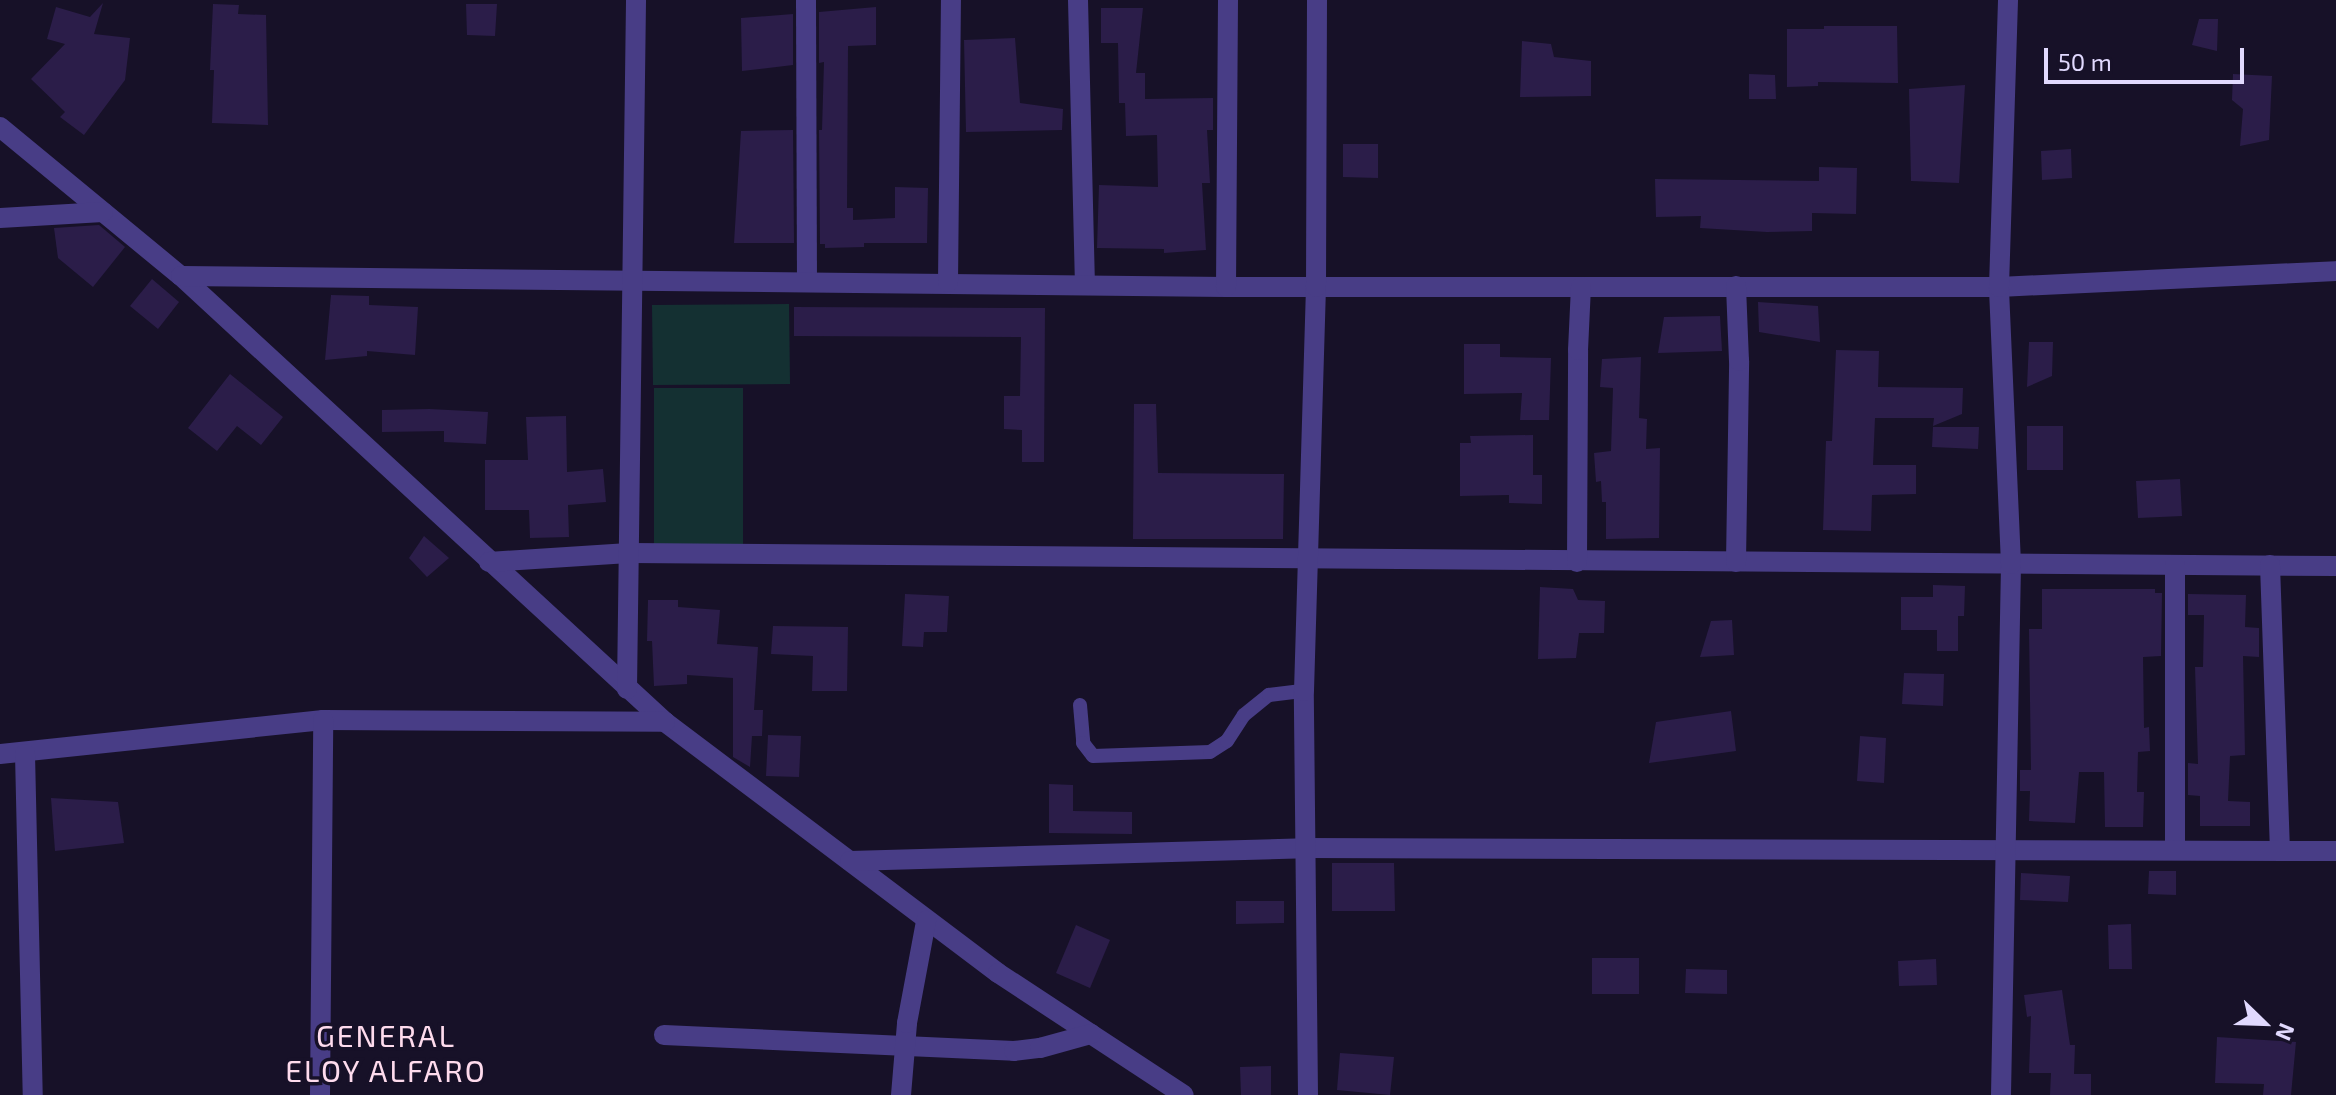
<!DOCTYPE html>
<html>
<head>
<meta charset="utf-8">
<style>
  body { margin:0 }
  #map { position:relative; width:2336px; height:1095px; overflow:hidden; background:#171128; font-family:"Exo 2",sans-serif }
  div>[style] { position:absolute }
  .green>* { inset:0; background:#143032 }
  .building>* { inset:0; background:#2b1d49 }
  .service>* { height:14px; margin:-7px; padding:0 7px; transform-origin:7px; border-radius:7px; background:#483d86 }
  .minor>* { height:20px; margin:-10px; padding:0 10px; transform-origin:10px; border-radius:10px; background:#483d86 }
  span { translate:-50% -50%; white-space:nowrap; text-align:center; line-height:1.15; -webkit-text-stroke:7px #171128; paint-order:stroke }
  .quarter-label { font-size:30px; color:#fedbed; letter-spacing:2px }
  .north { position:absolute; left:2224px; top:983px; width:80px; height:80px; -webkit-text-stroke:6px #171128; paint-order:stroke; rotate:113deg; font-size:22px; font-weight:700; line-height:32px; text-align:center; color:#e1d9fe }
  .north::after { content:''; display:block; margin:auto; width:28px; height:36px; background:#e1d9fe; clip-path:polygon(50% 0,100% 100%,50% 72%,0 100%) }
  .scale { position:absolute; left:2044px; top:48px; width:200px; height:36px; box-sizing:border-box; border:4px solid #e1d9fe; border-top:0; padding-left:10px; font-size:24px; line-height:28px; white-space:nowrap; color:#e1d9fe; -webkit-text-stroke:6px #171128; paint-order:stroke }
</style>
</head>
<body>
<div id="map">
  <div class="green">
    <i style="clip-path:polygon(789px 304px,790px 384px,653px 385px,652px 305px)"></i>
    <i style="clip-path:polygon(654px 388px,743px 388px,743px 545px,654px 545px)"></i>
  </div>
  <div class="building">
    <i style="clip-path:polygon(103px 3px,94px 34px,130px 38px,125px 80px,84px 135px,60px 117px,65px 112px,31px 79px,65px 44px,47px 39px,56px 7px,90px 17px)"></i>
    <i style="clip-path:polygon(213px 4px,239px 5px,238px 14px,266px 15px,268px 125px,212px 123px,214px 70px,210px 70px)"></i>
    <i style="clip-path:polygon(466px 4px,497px 4px,495px 36px,467px 35px)"></i>
    <i style="clip-path:polygon(876px 7px,876px 45px,848px 46px,847px 208px,853px 208px,853px 220px,895px 218px,895px 187px,928px 188px,927px 243px,864px 243px,864px 247px,825px 248px,825px 244px,820px 244px,819px 130px,822px 130px,824px 62px,819px 63px,819px 12px)"></i>
    <i style="clip-path:polygon(1101px 8px,1143px 8px,1136px 73px,1145px 73px,1145px 99px,1213px 98px,1213px 130px,1207px 130px,1210px 183px,1202px 183px,1206px 250px,1164px 253px,1164px 249px,1097px 248px,1099px 185px,1158px 187px,1157px 135px,1126px 136px,1125px 103px,1119px 103px,1118px 43px,1101px 43px)"></i>
    <i style="clip-path:polygon(793px 14px,793px 65px,742px 71px,741px 18px)"></i>
    <i style="clip-path:polygon(2199px 19px,2218px 19px,2217px 51px,2192px 45px)"></i>
    <i style="clip-path:polygon(1824px 26px,1897px 26px,1898px 83px,1818px 82px,1818px 86px,1787px 87px,1787px 29px,1824px 29px)"></i>
    <i style="clip-path:polygon(1015px 38px,1020px 103px,1063px 109px,1062px 130px,966px 132px,964px 40px)"></i>
    <i style="clip-path:polygon(1522px 41px,1551px 44px,1554px 57px,1591px 61px,1591px 96px,1520px 97px)"></i>
    <i style="clip-path:polygon(1749px 74px,1775px 75px,1776px 99px,1749px 99px)"></i>
    <i style="clip-path:polygon(2233px 74px,2272px 76px,2269px 140px,2240px 146px,2243px 109px,2232px 100px)"></i>
    <i style="clip-path:polygon(1965px 85px,1959px 183px,1911px 181px,1909px 89px)"></i>
    <i style="clip-path:polygon(793px 130px,794px 243px,734px 243px,741px 131px)"></i>
    <i style="clip-path:polygon(1343px 144px,1378px 144px,1378px 178px,1343px 177px)"></i>
    <i style="clip-path:polygon(2071px 149px,2072px 178px,2042px 180px,2041px 151px)"></i>
    <i style="clip-path:polygon(1819px 167px,1857px 168px,1856px 214px,1812px 213px,1812px 231px,1767px 232px,1700px 228px,1701px 216px,1656px 217px,1655px 179px,1819px 181px)"></i>
    <i style="clip-path:polygon(99px 225px,125px 247px,93px 287px,58px 258px,54px 228px)"></i>
    <i style="clip-path:polygon(152px 279px,179px 302px,158px 329px,130px 306px)"></i>
    <i style="clip-path:polygon(331px 295px,369px 296px,369px 305px,418px 307px,415px 355px,367px 351px,367px 356px,325px 360px)"></i>
    <i style="clip-path:polygon(1758px 302px,1818px 306px,1820px 342px,1759px 332px)"></i>
    <i style="clip-path:polygon(794px 307px,1045px 308px,1044px 462px,1022px 462px,1022px 430px,1004px 429px,1004px 396px,1020px 396px,1021px 337px,794px 336px)"></i>
    <i style="clip-path:polygon(1720px 316px,1722px 351px,1658px 353px,1664px 317px)"></i>
    <i style="clip-path:polygon(2029px 342px,2053px 342px,2052px 376px,2027px 387px)"></i>
    <i style="clip-path:polygon(1464px 344px,1500px 344px,1500px 357px,1551px 358px,1549px 420px,1520px 420px,1522px 393px,1464px 394px)"></i>
    <i style="clip-path:polygon(1836px 350px,1879px 351px,1878px 387px,1963px 388px,1962px 414px,1933px 426px,1934px 418px,1875px 418px,1873px 465px,1916px 465px,1916px 494px,1872px 495px,1871px 531px,1823px 530px,1826px 441px,1832px 441px)"></i>
    <i style="clip-path:polygon(1641px 357px,1639px 418px,1647px 419px,1646px 449px,1660px 448px,1659px 538px,1606px 539px,1606px 502px,1602px 502px,1601px 481px,1596px 482px,1594px 453px,1611px 451px,1613px 388px,1600px 387px,1602px 359px)"></i>
    <i style="clip-path:polygon(230px 374px,283px 417px,261px 445px,237px 426px,217px 451px,188px 428px)"></i>
    <i style="clip-path:polygon(1134px 404px,1156px 404px,1158px 473px,1284px 474px,1283px 539px,1133px 539px)"></i>
    <i style="clip-path:polygon(429px 409px,488px 412px,486px 444px,444px 442px,444px 431px,382px 432px,382px 410px)"></i>
    <i style="clip-path:polygon(566px 416px,567px 472px,603px 469px,606px 502px,568px 505px,569px 537px,530px 538px,529px 510px,485px 510px,485px 460px,528px 460px,526px 417px)"></i>
    <i style="clip-path:polygon(2027px 426px,2063px 426px,2063px 470px,2027px 470px)"></i>
    <i style="clip-path:polygon(1933px 427px,1979px 427px,1978px 449px,1932px 447px)"></i>
    <i style="clip-path:polygon(1533px 435px,1533px 475px,1542px 475px,1542px 504px,1509px 503px,1509px 495px,1460px 496px,1460px 443px,1471px 443px,1470px 436px)"></i>
    <i style="clip-path:polygon(2180px 479px,2182px 516px,2138px 518px,2136px 481px)"></i>
    <i style="clip-path:polygon(424px 536px,449px 558px,427px 577px,409px 558px)"></i>
    <i style="clip-path:polygon(1933px 585px,1965px 586px,1964px 616px,1958px 616px,1958px 651px,1937px 651px,1937px 630px,1901px 630px,1901px 597px,1933px 597px)"></i>
    <i style="clip-path:polygon(1540px 587px,1573px 589px,1578px 600px,1605px 601px,1604px 633px,1579px 633px,1576px 658px,1538px 659px)"></i>
    <i style="clip-path:polygon(2042px 589px,2155px 589px,2155px 593px,2162px 593px,2161px 656px,2143px 657px,2144px 728px,2149px 727px,2150px 751px,2138px 752px,2137px 792px,2144px 792px,2143px 827px,2105px 827px,2104px 772px,2079px 772px,2075px 823px,2029px 821px,2030px 791px,2020px 791px,2020px 770px,2031px 770px,2029px 629px,2042px 629px)"></i>
    <i style="clip-path:polygon(905px 594px,949px 596px,947px 632px,924px 632px,923px 647px,902px 646px)"></i>
    <i style="clip-path:polygon(2188px 594px,2246px 595px,2245px 627px,2259px 628px,2259px 657px,2243px 656px,2245px 755px,2230px 756px,2228px 801px,2250px 802px,2250px 826px,2200px 826px,2200px 796px,2188px 795px,2188px 763px,2198px 764px,2195px 667px,2203px 667px,2204px 615px,2188px 615px)"></i>
    <i style="clip-path:polygon(648px 600px,678px 600px,678px 607px,720px 610px,717px 644px,758px 647px,754px 710px,763px 710px,762px 736px,752px 736px,750px 767px,733px 757px,733px 678px,687px 675px,687px 684px,654px 686px,652px 641px,647px 641px)"></i>
    <i style="clip-path:polygon(1732px 620px,1734px 655px,1700px 657px,1711px 621px)"></i>
    <i style="clip-path:polygon(773px 626px,848px 627px,847px 691px,812px 691px,813px 656px,771px 654px)"></i>
    <i style="clip-path:polygon(1904px 673px,1944px 674px,1943px 706px,1902px 704px)"></i>
    <i style="clip-path:polygon(1731px 711px,1736px 751px,1649px 763px,1656px 722px)"></i>
    <i style="clip-path:polygon(768px 735px,801px 736px,799px 777px,766px 776px)"></i>
    <i style="clip-path:polygon(1860px 736px,1886px 738px,1884px 783px,1857px 781px)"></i>
    <i style="clip-path:polygon(1049px 784px,1073px 785px,1073px 811px,1132px 812px,1132px 834px,1049px 833px)"></i>
    <i style="clip-path:polygon(51px 798px,118px 802px,124px 843px,55px 851px)"></i>
    <i style="clip-path:polygon(1332px 863px,1394px 863px,1395px 911px,1332px 911px)"></i>
    <i style="clip-path:polygon(2149px 871px,2176px 871px,2176px 895px,2148px 894px)"></i>
    <i style="clip-path:polygon(2021px 873px,2070px 876px,2068px 902px,2020px 900px)"></i>
    <i style="clip-path:polygon(1236px 901px,1284px 901px,1284px 923px,1236px 924px)"></i>
    <i style="clip-path:polygon(2131px 924px,2132px 969px,2109px 969px,2108px 925px)"></i>
    <i style="clip-path:polygon(1076px 925px,1110px 940px,1090px 988px,1056px 973px)"></i>
    <i style="clip-path:polygon(1592px 958px,1639px 958px,1639px 994px,1592px 994px)"></i>
    <i style="clip-path:polygon(1936px 959px,1937px 985px,1899px 986px,1898px 961px)"></i>
    <i style="clip-path:polygon(1686px 969px,1727px 970px,1727px 994px,1685px 993px)"></i>
    <i style="clip-path:polygon(2062px 990px,2070px 1045px,2075px 1045px,2074px 1074px,2091px 1074px,2091px 1095px,2050px 1095px,2051px 1073px,2029px 1073px,2031px 1016px,2027px 1017px,2024px 995px)"></i>
    <i style="clip-path:polygon(2217px 1037px,2296px 1042px,2291px 1095px,2263px 1095px,2264px 1084px,2215px 1083px)"></i>
    <i style="clip-path:polygon(1340px 1053px,1394px 1057px,1390px 1095px,1337px 1090px)"></i>
    <i style="clip-path:polygon(1271px 1066px,1271px 1095px,1241px 1095px,1240px 1067px)"></i>
  </div>
  <div class="service">
    <i style="left:1080px;top:705px;width:38px;rotate:85deg"></i>
    <i style="left:1083px;top:743px;width:16px;rotate:52deg"></i>
    <i style="left:1093px;top:756px;width:117px;rotate:-2deg"></i>
    <i style="left:1210px;top:752px;width:20px;rotate:-33deg"></i>
    <i style="left:1227px;top:741px;width:31px;rotate:-57deg"></i>
    <i style="left:1244px;top:715px;width:32px;rotate:-39deg"></i>
    <i style="left:1269px;top:695px;width:35px;rotate:-7deg"></i>
  </div>
  <div class="minor">
    <i style="left:806px;top:0;width:281px;rotate:89.8deg"></i>
    <i style="left:1078px;top:0;width:283px;rotate:88.6deg"></i>
    <i style="left:0;top:127px;width:234px;rotate:39.5deg"></i>
    <i style="left:181px;top:276px;width:658px;rotate:42.66deg"></i>
    <i style="left:665px;top:722px;width:417px;rotate:37deg"></i>
    <i style="left:998px;top:973px;width:222px;rotate:33.3deg"></i>
    <i style="left:0;top:218px;width:103px;rotate:-3.3deg"></i>
    <i style="left:181px;top:276px;width:1045px;rotate:0.6deg"></i>
    <i style="left:1226px;top:287px;width:773px"></i>
    <i style="left:1999px;top:287px;width:337px;rotate:-2.7deg"></i>
    <i style="left:948px;top:282px;width:282px;rotate:-89.4deg"></i>
    <i style="left:1226px;top:287px;width:287px;rotate:-89.6deg"></i>
    <i style="left:489px;top:562px;width:140px;rotate:-3.7deg"></i>
    <i style="left:629px;top:553px;width:1707px;rotate:0.44deg"></i>
    <i style="left:1577px;top:562px;width:212px;rotate:-89.7deg"></i>
    <i style="left:1578px;top:350px;width:63px;rotate:-87.3deg"></i>
    <i style="left:1736px;top:562px;width:201px;rotate:-89.1deg"></i>
    <i style="left:1739px;top:361px;width:75px;rotate:-92.3deg"></i>
    <i style="left:2175px;top:565px;width:285px;rotate:90deg"></i>
    <i style="left:2270px;top:565px;width:285px;rotate:88deg"></i>
    <i style="left:627px;top:689px;width:689px;rotate:-89.25deg"></i>
    <i style="left:0;top:754px;width:325px;rotate:-6deg"></i>
    <i style="left:323px;top:720px;width:342px;rotate:0.3deg"></i>
    <i style="left:25px;top:754px;width:341px;rotate:88.7deg"></i>
    <i style="left:850px;top:861px;width:455px;rotate:-1.6deg"></i>
    <i style="left:1305px;top:848px;width:1031px;rotate:0.17deg"></i>
    <i style="left:664px;top:1035px;width:350px;rotate:2.6deg"></i>
    <i style="left:1014px;top:1051px;width:26px;rotate:-7deg"></i>
    <i style="left:1040px;top:1048px;width:53px;rotate:-15.4deg"></i>
    <i style="left:320px;top:1095px;width:375px;rotate:-89.5deg"></i>
    <i style="left:901px;top:1095px;width:72px;rotate:-85.2deg"></i>
    <i style="left:907px;top:1023px;width:104px;rotate:-79.4deg"></i>
    <i style="left:1308px;top:1095px;width:404px;rotate:-90.6deg"></i>
    <i style="left:1304px;top:691px;width:404px;rotate:-88.3deg"></i>
    <i style="left:1316px;top:287px;width:287px;rotate:-89.8deg"></i>
    <i style="left:2001px;top:1095px;width:531px;rotate:-88.92deg"></i>
    <i style="left:2011px;top:564px;width:277px;rotate:-92.5deg"></i>
    <i style="left:1999px;top:287px;width:287px;rotate:-88.2deg"></i>
  </div>
  <div class="quarter-label">
    <span style="left:386px;top:1052px">GENERAL<br>ELOY ALFARO</span>
  </div>
  <div class="north">N</div>
  <div class="scale">50 m</div>
</div>
</body>
</html>
